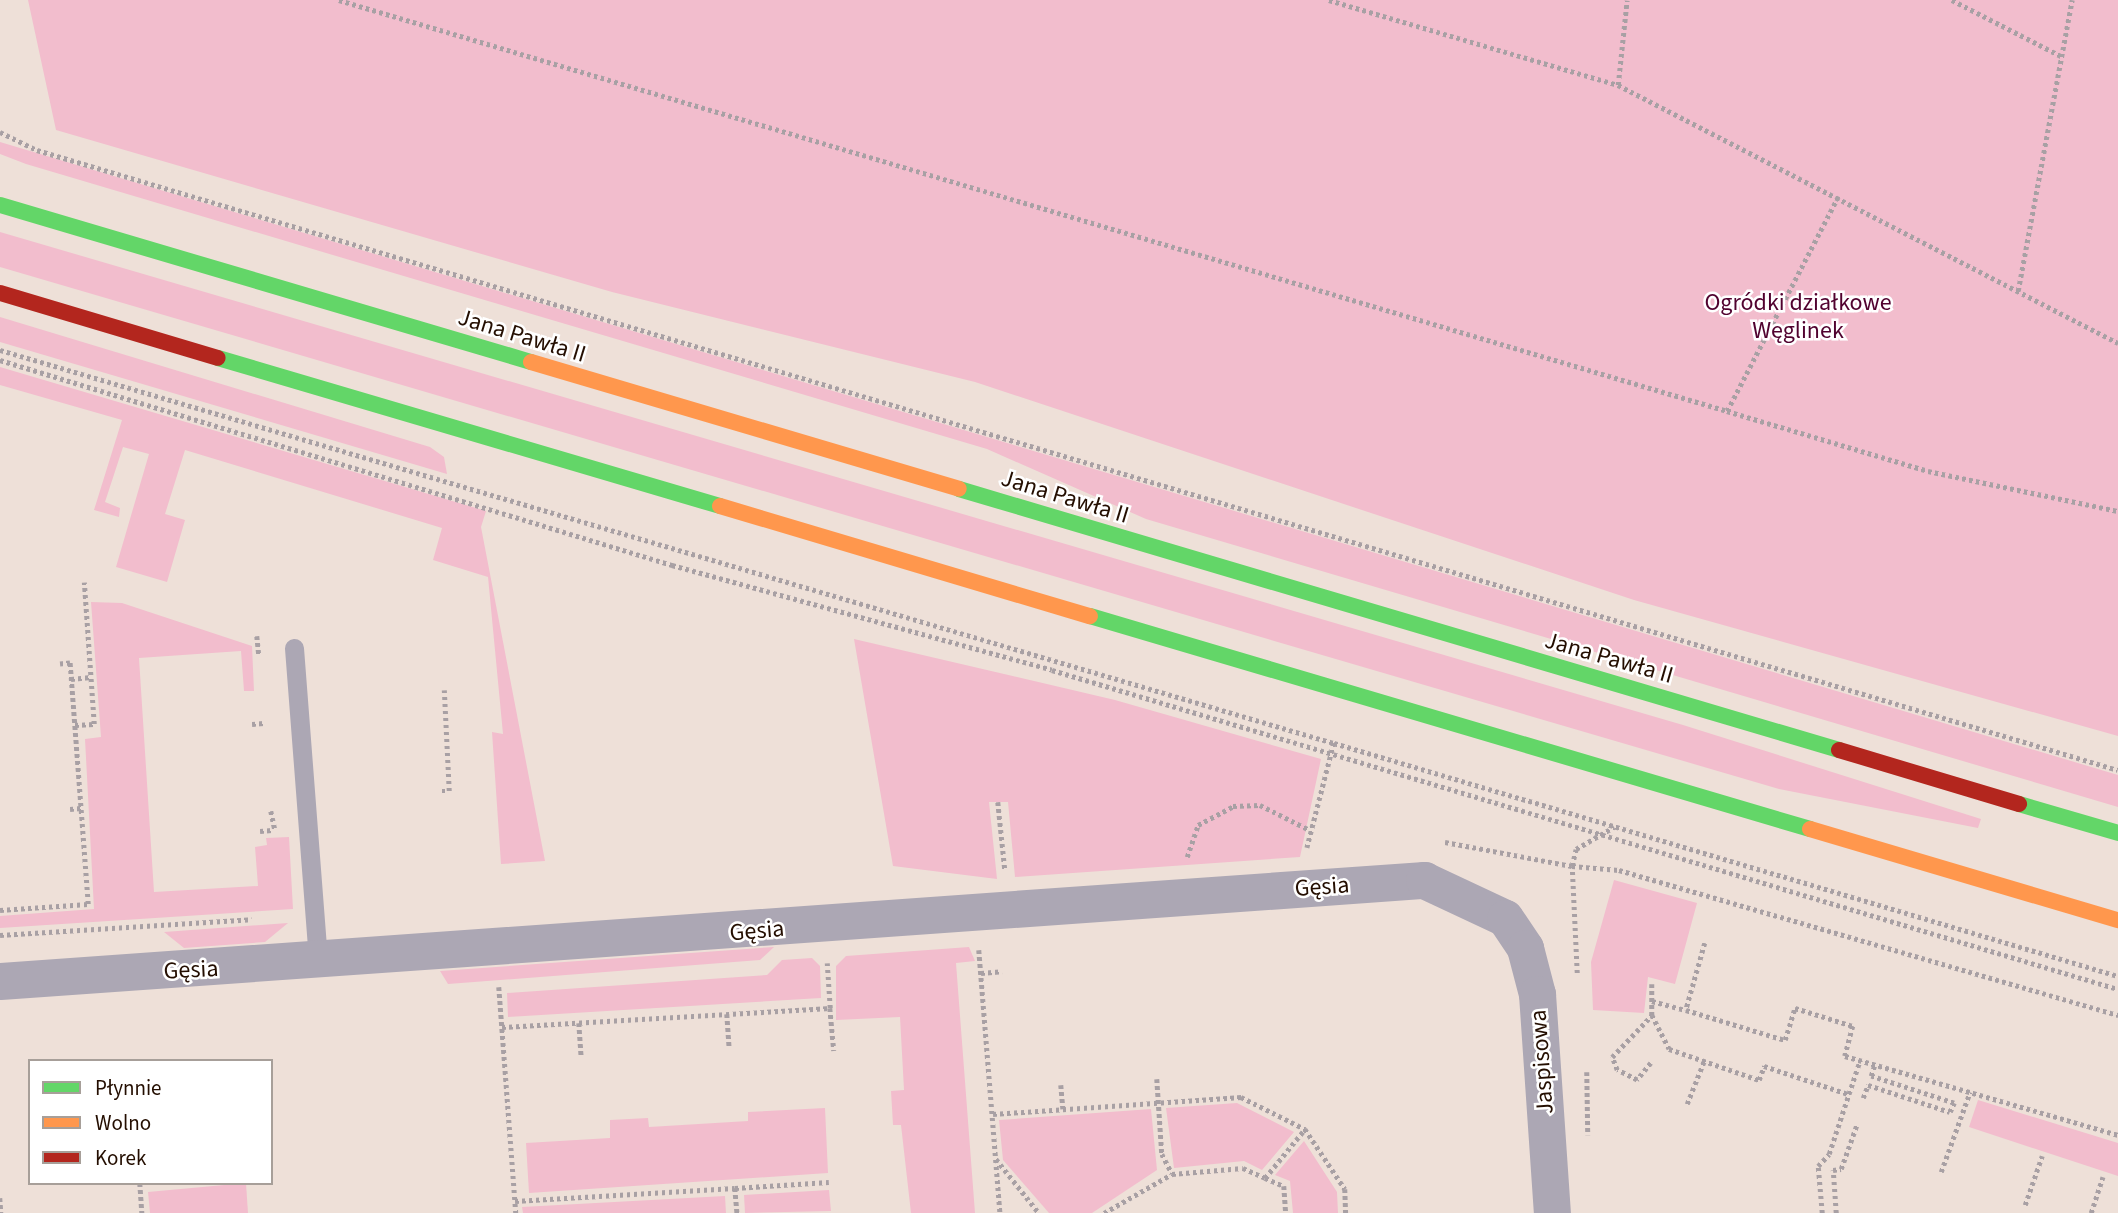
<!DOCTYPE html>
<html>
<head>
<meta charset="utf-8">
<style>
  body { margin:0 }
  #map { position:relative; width:2118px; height:1213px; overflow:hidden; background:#eee0d8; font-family:"Source Sans 3",sans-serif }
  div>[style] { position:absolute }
  .green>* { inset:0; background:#f2bdcd }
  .path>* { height:4.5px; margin-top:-2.25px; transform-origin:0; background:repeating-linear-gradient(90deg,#a8a0a4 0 3.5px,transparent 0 7px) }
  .lane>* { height:19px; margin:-9.5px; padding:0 9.5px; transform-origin:9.5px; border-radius:9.5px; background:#aca7b4 }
  .street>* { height:37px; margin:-18.5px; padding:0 18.5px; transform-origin:18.5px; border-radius:18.5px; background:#aca7b4 }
  .fast>* { height:16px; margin:-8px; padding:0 8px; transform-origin:8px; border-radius:8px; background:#63d668 }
  .slow>* { height:16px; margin:-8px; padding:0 8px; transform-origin:8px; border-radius:8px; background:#ff974d }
  .jam>* { height:16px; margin:-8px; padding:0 8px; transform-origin:8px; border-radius:8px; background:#b3261e }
  span { translate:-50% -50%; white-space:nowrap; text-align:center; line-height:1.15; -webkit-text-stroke:5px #fff; paint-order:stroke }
  .park-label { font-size:24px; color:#51022f }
  .street-label { font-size:24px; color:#240e01 }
  .legend { position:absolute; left:28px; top:1059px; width:245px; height:126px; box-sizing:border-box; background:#fff; border:2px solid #a79f99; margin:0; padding:9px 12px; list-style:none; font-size:21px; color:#240e01 }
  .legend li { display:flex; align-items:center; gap:14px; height:35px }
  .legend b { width:35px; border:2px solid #a79f99 }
</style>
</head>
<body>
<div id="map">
  <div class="green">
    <i style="clip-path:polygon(28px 0,2118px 0,2118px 736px,1634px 600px,975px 382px,612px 292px,56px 130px)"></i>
    <i style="clip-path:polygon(0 142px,2118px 775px,2118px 807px,1146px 519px,987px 449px,26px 164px,0 154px)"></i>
    <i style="clip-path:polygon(0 232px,1683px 725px,1981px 819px,1978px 828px,1779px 789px,0 267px)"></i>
    <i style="clip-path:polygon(0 317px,430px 447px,444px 457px,447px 474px,0 342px)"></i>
    <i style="clip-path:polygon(0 367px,486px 511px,481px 527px,545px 861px,501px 864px,492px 732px,503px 734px,488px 577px,433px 560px,442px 528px,185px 450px,165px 514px,185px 520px,167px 582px,116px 567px,149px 454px,123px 447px,105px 502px,120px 508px,119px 517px,94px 510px,122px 420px,0 385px)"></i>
    <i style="clip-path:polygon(91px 602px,122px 603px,252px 646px,254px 691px,244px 691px,241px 651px,139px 658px,154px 892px,258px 886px,255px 847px,267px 845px,266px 838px,289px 837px,293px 909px,0 928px,0 916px,94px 909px,85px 739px,101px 737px)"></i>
    <i style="clip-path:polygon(854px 639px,1115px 700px,1321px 759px,1300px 857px,1015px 877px,1008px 802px,989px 802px,997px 879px,893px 866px)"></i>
    <i style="clip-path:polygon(1614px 880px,1697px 903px,1675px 984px,1648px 977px,1644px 1013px,1593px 1010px,1591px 962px)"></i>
    <i style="clip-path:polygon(288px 923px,265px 942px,184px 948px,164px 932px)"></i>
    <i style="clip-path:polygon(774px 947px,760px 960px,448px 984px,440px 971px)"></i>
    <i style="clip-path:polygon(969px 947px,975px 961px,956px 963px,975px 1213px,911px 1213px,901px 1125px,893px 1125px,891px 1091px,904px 1090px,900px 1017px,836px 1020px,836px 966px,846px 956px)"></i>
    <i style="clip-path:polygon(812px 958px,820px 966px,821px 998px,508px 1017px,507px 993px,767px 975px,782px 960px)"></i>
    <i style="clip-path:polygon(1978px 1100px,2118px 1143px,2118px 1176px,1969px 1127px)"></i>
    <i style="clip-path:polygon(1237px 1103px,1294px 1132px,1262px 1170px,1244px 1161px,1174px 1168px,1166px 1108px)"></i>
    <i style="clip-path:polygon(825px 1108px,828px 1173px,529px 1193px,526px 1143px,610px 1138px,610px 1120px,648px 1118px,649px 1127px,748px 1121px,748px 1112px)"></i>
    <i style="clip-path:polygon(1151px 1109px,1157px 1170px,1092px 1213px,1049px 1213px,1003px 1160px,999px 1120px)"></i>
    <i style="clip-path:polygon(1304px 1141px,1337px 1192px,1338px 1213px,1293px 1213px,1290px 1181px,1275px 1175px)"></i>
    <i style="clip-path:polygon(246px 1183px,248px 1213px,150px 1213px,148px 1192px)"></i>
    <i style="clip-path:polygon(829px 1190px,831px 1211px,745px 1213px,744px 1195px)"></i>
    <i style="clip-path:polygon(725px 1196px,726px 1213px,523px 1213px,522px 1207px)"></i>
  </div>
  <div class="path">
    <i style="left:339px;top:0;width:1448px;rotate:16.49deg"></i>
    <i style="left:1727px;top:411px;width:241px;rotate:-62.6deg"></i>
    <i style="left:1329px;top:0;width:301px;rotate:16.4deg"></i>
    <i style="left:1618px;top:85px;width:563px;rotate:27.29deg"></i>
    <i style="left:1952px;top:0;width:123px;rotate:27.2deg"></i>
    <i style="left:1618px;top:85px;width:85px;rotate:-84deg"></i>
    <i style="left:0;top:132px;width:41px;rotate:25.9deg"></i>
    <i style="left:37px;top:150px;width:2171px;rotate:16.59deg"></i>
    <i style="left:2018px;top:291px;width:296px;rotate:-79.5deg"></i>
    <i style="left:0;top:350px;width:1391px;rotate:16.42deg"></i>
    <i style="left:1334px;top:743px;width:108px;rotate:104.4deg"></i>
    <i style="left:0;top:360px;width:703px;rotate:16.96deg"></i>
    <i style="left:672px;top:565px;width:394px;rotate:15.4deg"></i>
    <i style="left:1052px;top:670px;width:1113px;rotate:16.66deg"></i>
    <i style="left:1727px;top:411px;width:210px;rotate:16.6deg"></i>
    <i style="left:1928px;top:471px;width:194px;rotate:11.9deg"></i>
    <i style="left:257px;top:636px;width:19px;rotate:84deg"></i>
    <i style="left:71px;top:679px;width:20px;rotate:-6deg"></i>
    <i style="left:252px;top:724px;width:12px;rotate:-5deg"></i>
    <i style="left:75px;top:725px;width:19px;rotate:-3deg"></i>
    <i style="left:94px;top:724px;width:142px;rotate:-94deg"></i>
    <i style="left:1334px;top:743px;width:818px;rotate:16.55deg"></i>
    <i style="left:442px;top:791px;width:7px"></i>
    <i style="left:449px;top:791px;width:101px;rotate:-92.8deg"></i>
    <i style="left:998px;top:802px;width:68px;rotate:84.1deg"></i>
    <i style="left:70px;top:809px;width:11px;rotate:-5deg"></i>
    <i style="left:271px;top:811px;width:19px;rotate:78deg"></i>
    <i style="left:260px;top:831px;width:12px;rotate:-5deg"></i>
    <i style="left:1445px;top:842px;width:129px;rotate:10.7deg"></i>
    <i style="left:1572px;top:866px;width:17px;rotate:-77deg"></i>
    <i style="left:1576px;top:849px;width:44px;rotate:-30.1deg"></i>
    <i style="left:1187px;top:857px;width:34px;rotate:-71deg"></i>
    <i style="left:1198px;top:825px;width:40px;rotate:-28deg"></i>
    <i style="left:1233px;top:806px;width:27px;rotate:-2deg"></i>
    <i style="left:1260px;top:805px;width:54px;rotate:26.6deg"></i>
    <i style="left:0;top:910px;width:88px;rotate:-3.9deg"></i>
    <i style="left:88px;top:904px;width:242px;rotate:-94.3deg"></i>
    <i style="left:70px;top:663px;width:10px;rotate:174deg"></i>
    <i style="left:0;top:935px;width:252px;rotate:-3.6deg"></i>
    <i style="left:1705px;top:943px;width:70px;rotate:105.8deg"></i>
    <i style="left:1686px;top:1010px;width:103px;rotate:16.9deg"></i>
    <i style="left:1785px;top:1040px;width:34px;rotate:-73deg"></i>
    <i style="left:1795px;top:1008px;width:61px;rotate:17.2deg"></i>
    <i style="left:1853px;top:1026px;width:31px;rotate:105deg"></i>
    <i style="left:1845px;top:1056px;width:284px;rotate:16.1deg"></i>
    <i style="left:979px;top:950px;width:264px;rotate:85.4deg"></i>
    <i style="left:981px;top:973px;width:21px;rotate:-5deg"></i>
    <i style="left:1577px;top:973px;width:107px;rotate:-92.7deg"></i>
    <i style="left:1572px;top:866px;width:47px;rotate:4.9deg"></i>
    <i style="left:1619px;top:870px;width:520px;rotate:16.2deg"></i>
    <i style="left:1652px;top:984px;width:31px;rotate:90deg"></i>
    <i style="left:1652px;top:1015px;width:38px;rotate:63deg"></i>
    <i style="left:1669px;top:1049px;width:95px;rotate:19deg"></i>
    <i style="left:1759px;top:1080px;width:15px;rotate:-70deg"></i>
    <i style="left:1764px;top:1066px;width:89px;rotate:18.4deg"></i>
    <i style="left:499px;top:987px;width:227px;rotate:85.7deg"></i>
    <i style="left:1652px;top:1001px;width:35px;rotate:15deg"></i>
    <i style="left:830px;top:1008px;width:43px;rotate:84.7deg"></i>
    <i style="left:727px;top:1014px;width:32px;rotate:86deg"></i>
    <i style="left:579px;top:1023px;width:32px;rotate:86deg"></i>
    <i style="left:502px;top:1027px;width:329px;rotate:-3.3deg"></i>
    <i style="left:830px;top:1008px;width:45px;rotate:-93.8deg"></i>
    <i style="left:1651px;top:1063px;width:22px;rotate:129deg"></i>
    <i style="left:1637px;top:1080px;width:22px;rotate:-153deg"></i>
    <i style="left:1617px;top:1070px;width:14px;rotate:-111deg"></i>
    <i style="left:1612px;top:1057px;width:58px;rotate:-46.4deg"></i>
    <i style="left:1587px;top:1072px;width:63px;rotate:89.1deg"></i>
    <i style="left:1157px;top:1079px;width:75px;rotate:86.2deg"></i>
    <i style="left:1162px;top:1154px;width:22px;rotate:63deg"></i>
    <i style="left:1172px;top:1174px;width:71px;rotate:-4.8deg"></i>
    <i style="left:1243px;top:1168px;width:24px;rotate:24deg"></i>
    <i style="left:1265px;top:1178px;width:63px;rotate:-50.8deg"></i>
    <i style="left:1061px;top:1085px;width:24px;rotate:85deg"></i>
    <i style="left:1863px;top:1098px;width:14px;rotate:-69deg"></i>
    <i style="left:1868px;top:1085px;width:86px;rotate:18.2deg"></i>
    <i style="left:1950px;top:1112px;width:10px;rotate:-66deg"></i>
    <i style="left:1954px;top:1103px;width:87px;rotate:-162deg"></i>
    <i style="left:1871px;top:1076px;width:13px;rotate:-72deg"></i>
    <i style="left:1687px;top:1104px;width:46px;rotate:-68.4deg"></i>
    <i style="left:993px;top:1114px;width:249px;rotate:-3.9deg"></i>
    <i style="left:1241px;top:1097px;width:72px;rotate:26.6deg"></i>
    <i style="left:1305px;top:1129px;width:72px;rotate:56.3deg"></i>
    <i style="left:1345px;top:1189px;width:24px;rotate:88deg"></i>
    <i style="left:996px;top:1159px;width:69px;rotate:51.5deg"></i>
    <i style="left:1941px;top:1172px;width:85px;rotate:-70.1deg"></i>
    <i style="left:1265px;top:1178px;width:21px;rotate:23deg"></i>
    <i style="left:1284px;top:1186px;width:27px;rotate:86deg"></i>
    <i style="left:140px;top:1183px;width:30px;rotate:86deg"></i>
    <i style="left:735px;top:1188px;width:94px;rotate:-3.7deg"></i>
    <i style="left:0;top:1198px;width:15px;rotate:86deg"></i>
    <i style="left:515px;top:1201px;width:220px;rotate:-3.4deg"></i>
    <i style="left:735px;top:1188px;width:25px;rotate:85deg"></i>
    <i style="left:2025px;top:1205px;width:52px;rotate:-70.9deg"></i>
    <i style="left:1104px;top:1213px;width:78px;rotate:-29.8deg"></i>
    <i style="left:1822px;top:1213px;width:47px;rotate:-94.9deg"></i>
    <i style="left:1818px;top:1166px;width:16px;rotate:-47deg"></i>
    <i style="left:1829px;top:1154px;width:99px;rotate:-71.7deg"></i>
    <i style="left:1836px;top:1213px;width:43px;rotate:-94deg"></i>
    <i style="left:1833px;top:1170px;width:8px;rotate:-7deg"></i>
    <i style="left:1841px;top:1169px;width:48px;rotate:-70.4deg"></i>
    <i style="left:2091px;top:1213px;width:38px;rotate:-72deg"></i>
  </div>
  <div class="lane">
    <i style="left:294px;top:648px;width:315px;rotate:85.6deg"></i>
  </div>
  <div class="street">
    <i style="left:0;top:981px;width:1428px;rotate:-4.06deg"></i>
    <i style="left:1424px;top:880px;width:89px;rotate:25.1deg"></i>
    <i style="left:1505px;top:918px;width:36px;rotate:56deg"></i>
    <i style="left:1525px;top:948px;width:48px;rotate:75.4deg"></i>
    <i style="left:1537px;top:994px;width:220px;rotate:86.1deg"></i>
  </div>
  <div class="fast">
    <i style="left:0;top:205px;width:554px;rotate:16.47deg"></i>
    <i style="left:218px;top:358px;width:523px;rotate:16.43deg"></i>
    <i style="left:959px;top:489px;width:918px;rotate:16.52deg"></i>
    <i style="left:1090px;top:616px;width:751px;rotate:16.48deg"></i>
    <i style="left:2019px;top:804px;width:103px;rotate:16.3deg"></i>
  </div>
  <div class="slow">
    <i style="left:531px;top:362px;width:446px;rotate:16.5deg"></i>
    <i style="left:720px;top:506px;width:386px;rotate:16.6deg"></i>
    <i style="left:1810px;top:829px;width:321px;rotate:16.5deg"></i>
  </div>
  <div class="jam">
    <i style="left:0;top:293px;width:227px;rotate:16.6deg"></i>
    <i style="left:1839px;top:750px;width:188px;rotate:16.7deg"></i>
  </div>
  <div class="park-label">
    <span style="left:1798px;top:317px">Ogródki działkowe<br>Węglinek</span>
  </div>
  <div class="street-label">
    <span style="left:522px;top:336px;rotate:17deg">Jana Pawła II</span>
    <span style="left:1065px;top:497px;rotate:17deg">Jana Pawła II</span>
    <span style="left:1609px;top:658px;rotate:16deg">Jana Pawła II</span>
    <span style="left:1322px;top:887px;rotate:-4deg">Gęsia</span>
    <span style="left:757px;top:931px;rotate:-5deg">Gęsia</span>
    <span style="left:191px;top:970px;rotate:-3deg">Gęsia</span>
    <span style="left:1542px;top:1062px;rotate:-94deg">Jaspisowa</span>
  </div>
  <ul class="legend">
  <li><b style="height:9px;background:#63d668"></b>Płynnie</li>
  <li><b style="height:9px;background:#ff974d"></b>Wolno</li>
  <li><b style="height:9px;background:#b3261e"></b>Korek</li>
  </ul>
</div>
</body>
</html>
